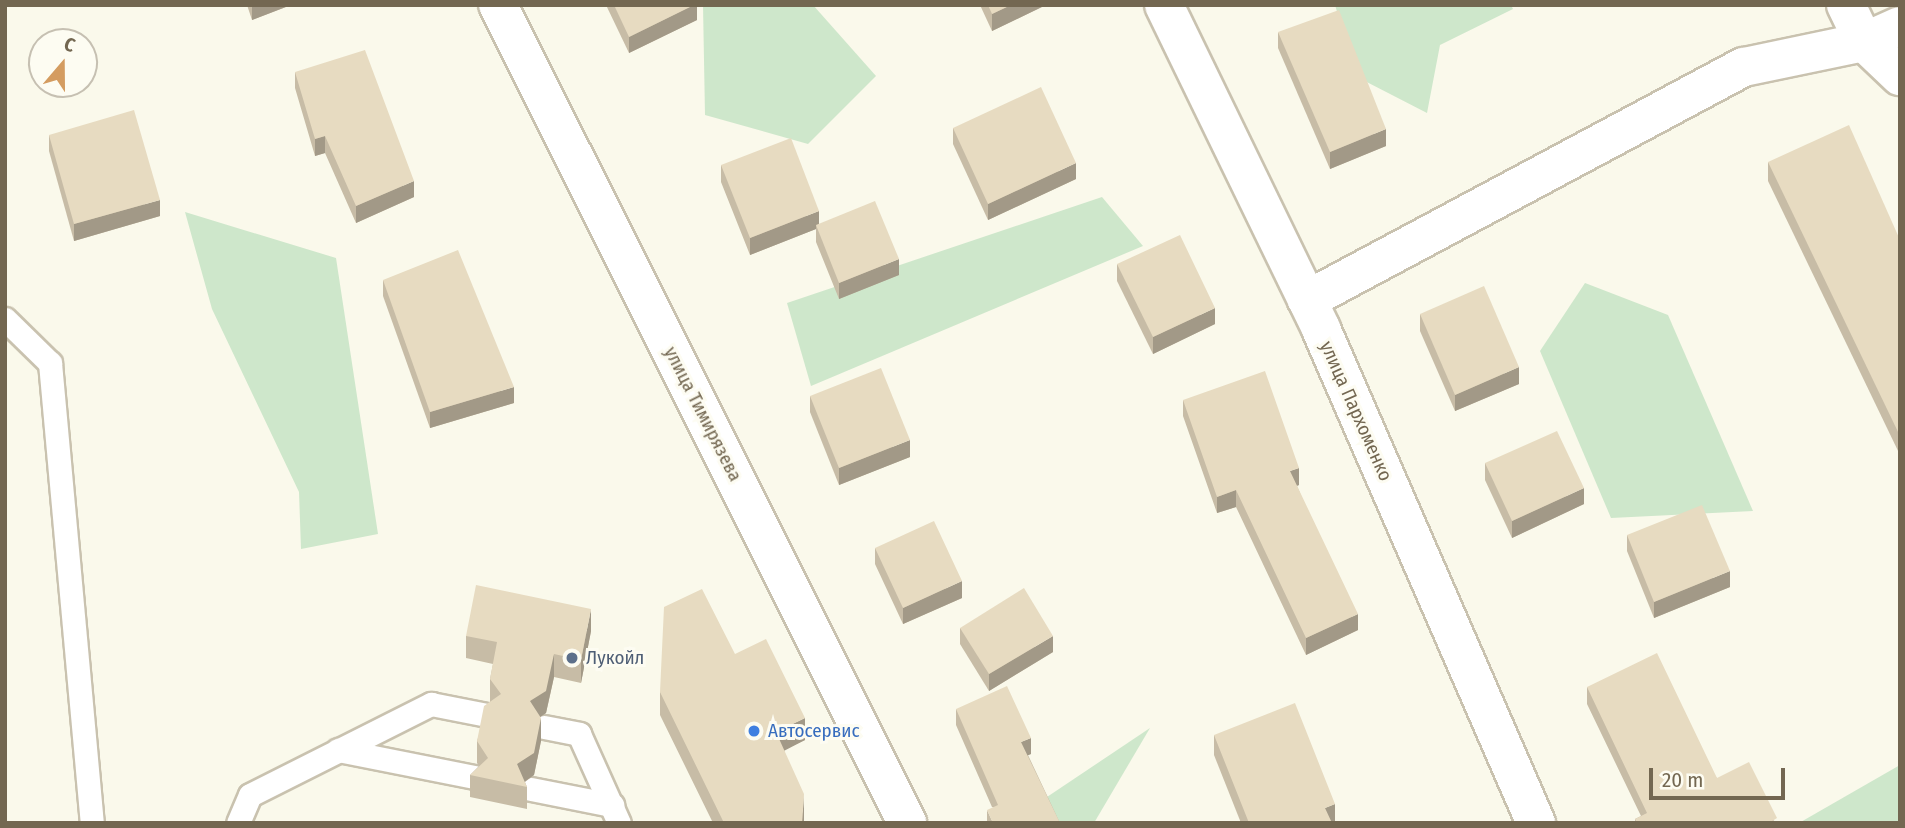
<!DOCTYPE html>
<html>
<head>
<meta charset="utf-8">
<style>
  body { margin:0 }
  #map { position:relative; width:1905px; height:828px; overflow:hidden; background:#faf9eb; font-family:"Fira Sans Condensed",sans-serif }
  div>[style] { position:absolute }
  .green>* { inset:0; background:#cee7cb }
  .roads { filter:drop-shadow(2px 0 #c9c2af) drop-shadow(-2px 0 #c9c2af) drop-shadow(0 2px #c9c2af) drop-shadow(0 -2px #c9c2af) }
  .service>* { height:23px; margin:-11.5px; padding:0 11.5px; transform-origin:11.5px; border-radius:11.5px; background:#fff }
  .minor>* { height:38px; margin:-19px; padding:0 19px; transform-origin:19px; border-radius:19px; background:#fff }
  .wall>* { inset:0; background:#c7bca6 }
  .shaded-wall>* { inset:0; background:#a29987 }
  .building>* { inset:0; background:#e7dbc1 }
  .dots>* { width:19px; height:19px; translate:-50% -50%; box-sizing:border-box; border:4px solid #fdfcf2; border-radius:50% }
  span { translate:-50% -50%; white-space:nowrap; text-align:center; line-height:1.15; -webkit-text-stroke:6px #fdfcf2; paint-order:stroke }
  .street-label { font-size:19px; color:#736751 }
  .service-label { font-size:19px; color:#4e5e75 }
  .left { translate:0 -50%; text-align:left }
  .shop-label { font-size:19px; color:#366cbe }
  .frame { position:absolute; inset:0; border:7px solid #736751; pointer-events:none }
  .north { position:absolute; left:28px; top:28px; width:70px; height:70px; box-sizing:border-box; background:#fdfcf2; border:2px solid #c6c0b2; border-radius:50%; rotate:20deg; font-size:19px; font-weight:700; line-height:28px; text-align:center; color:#736751 }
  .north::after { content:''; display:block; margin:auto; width:24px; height:32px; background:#d49c60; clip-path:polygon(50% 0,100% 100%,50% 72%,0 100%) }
  .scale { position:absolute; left:1649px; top:768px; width:136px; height:32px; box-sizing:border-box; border:4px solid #736751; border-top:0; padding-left:9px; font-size:21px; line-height:24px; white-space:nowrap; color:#736751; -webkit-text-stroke:5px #fdfcf2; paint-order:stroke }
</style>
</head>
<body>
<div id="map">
  <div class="green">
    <i style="clip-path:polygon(703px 5px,813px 5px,876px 76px,808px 144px,705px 115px)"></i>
    <i style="clip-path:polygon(1335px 5px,1511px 5px,1513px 9px,1440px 45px,1427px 113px,1357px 77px)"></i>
    <i style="clip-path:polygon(1102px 197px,1143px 246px,811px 386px,787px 303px)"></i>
    <i style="clip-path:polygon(185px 212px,336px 258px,378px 534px,301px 549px,299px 492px,212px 309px)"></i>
    <i style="clip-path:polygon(1585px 283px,1668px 315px,1753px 511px,1611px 518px,1540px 351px)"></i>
    <i style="clip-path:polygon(1150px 728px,1094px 823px,1053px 823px,1041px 801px)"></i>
    <i style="clip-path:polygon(1900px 765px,1900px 823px,1799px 823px)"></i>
  </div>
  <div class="roads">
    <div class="service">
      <i style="left:5px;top:319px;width:63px;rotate:44.4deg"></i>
      <i style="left:50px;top:363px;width:462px;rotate:84.8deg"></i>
      <i style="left:544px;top:727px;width:36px;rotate:11deg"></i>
      <i style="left:579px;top:734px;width:98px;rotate:65.8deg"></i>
      <i style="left:338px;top:750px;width:139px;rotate:11.2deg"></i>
      <i style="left:531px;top:789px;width:83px;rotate:11.2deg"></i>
      <i style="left:238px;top:823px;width:30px;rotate:-67deg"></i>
      <i style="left:250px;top:795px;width:203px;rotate:-26.7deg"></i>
      <i style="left:431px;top:704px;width:57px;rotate:11.1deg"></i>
    </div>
    <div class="minor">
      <i style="left:498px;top:5px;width:915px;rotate:63.43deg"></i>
      <i style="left:1164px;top:5px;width:360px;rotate:64.1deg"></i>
      <i style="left:1321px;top:329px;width:539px;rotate:66.48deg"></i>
      <i style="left:1846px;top:5px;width:41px;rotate:64.1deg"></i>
      <i style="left:1864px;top:42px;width:50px;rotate:43.4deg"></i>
      <i style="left:1307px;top:300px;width:495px;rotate:-28.1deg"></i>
      <i style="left:1744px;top:67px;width:123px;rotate:-11.8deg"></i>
      <i style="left:1864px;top:42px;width:39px;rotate:-24deg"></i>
    </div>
  </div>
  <div class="wall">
    <i style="clip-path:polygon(247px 5px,291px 5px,252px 20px)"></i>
    <i style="clip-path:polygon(606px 5px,697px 5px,697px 20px,629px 53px)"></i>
    <i style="clip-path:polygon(980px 5px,1046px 5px,992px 31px)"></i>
    <i style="clip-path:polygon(1278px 32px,1386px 146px,1330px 169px,1278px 48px)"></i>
    <i style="clip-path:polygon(295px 72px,414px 197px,356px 223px,325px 153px,315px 156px,295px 88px)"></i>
    <i style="clip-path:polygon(953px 128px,1076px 179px,988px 220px,953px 144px)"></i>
    <i style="clip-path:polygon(49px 135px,160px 216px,74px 241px,49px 151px)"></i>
    <i style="clip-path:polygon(1768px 162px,1900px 240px,1900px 455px,1768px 181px)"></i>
    <i style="clip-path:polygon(721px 165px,819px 224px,899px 275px,839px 299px,816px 242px,816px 229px,750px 255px,721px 182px)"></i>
    <i style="clip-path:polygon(1117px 264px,1215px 324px,1153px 354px,1117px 281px)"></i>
    <i style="clip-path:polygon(383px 280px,514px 403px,430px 428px,383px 296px)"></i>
    <i style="clip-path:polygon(1420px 314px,1519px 384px,1455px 411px,1420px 331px)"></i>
    <i style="clip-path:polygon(810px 396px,910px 457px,839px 485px,810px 412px)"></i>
    <i style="clip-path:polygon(1183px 400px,1299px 485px,1297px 486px,1358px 630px,1306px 655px,1236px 507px,1217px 513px,1183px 416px)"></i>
    <i style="clip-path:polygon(1485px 463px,1584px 504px,1512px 538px,1485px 480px)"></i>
    <i style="clip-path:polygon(1627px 535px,1730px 587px,1654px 618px,1627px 551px)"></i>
    <i style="clip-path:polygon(875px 548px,962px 598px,903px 624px,875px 564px)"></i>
    <i style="clip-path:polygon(960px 628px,1053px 652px,989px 691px,960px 644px)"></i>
    <i style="clip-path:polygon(591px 631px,581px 683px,554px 677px,546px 713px,540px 717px,541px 741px,534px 775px,525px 782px,527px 787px,527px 809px,470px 797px,470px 775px,479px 766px,477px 763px,477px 741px,490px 702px,490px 679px,493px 664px,466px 658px,466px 636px)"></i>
    <i style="clip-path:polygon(1587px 687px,1717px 778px,1777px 823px,1635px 823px,1635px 819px,1641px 816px,1587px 704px)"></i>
    <i style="clip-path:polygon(660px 692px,805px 740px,784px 750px,804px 817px,804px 823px,713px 823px,660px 715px)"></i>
    <i style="clip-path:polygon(956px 709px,1031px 754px,1028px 755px,1060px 823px,992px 807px,956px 725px)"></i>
    <i style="clip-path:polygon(1214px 735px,1335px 823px,1241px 823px,1214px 755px)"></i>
    <i style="clip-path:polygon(987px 810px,993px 823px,987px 823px)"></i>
  </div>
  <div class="shaded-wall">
    <i style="clip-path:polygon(252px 5px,291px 5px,252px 20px)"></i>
    <i style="clip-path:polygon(694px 5px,697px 5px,697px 20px,629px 53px,629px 37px)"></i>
    <i style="clip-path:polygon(1011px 5px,1046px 5px,992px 31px,992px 14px)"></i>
    <i style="clip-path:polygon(1386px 129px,1386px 146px,1330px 169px,1330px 152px)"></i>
    <i style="clip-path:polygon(325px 136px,325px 153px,315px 156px,315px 139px)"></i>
    <i style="clip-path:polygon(1076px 163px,1076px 179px,988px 220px,988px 204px)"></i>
    <i style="clip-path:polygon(414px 181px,414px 197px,356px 223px,356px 206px)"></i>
    <i style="clip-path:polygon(160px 200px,160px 216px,74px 241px,74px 224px)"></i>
    <i style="clip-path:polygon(819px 211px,819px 228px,816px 225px,816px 229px,750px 255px,750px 238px)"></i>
    <i style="clip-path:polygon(899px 259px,899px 275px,839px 299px,839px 283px)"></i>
    <i style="clip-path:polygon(1215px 308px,1215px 324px,1153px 354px,1153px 337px)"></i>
    <i style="clip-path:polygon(1519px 367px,1519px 384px,1455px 411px,1455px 395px)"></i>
    <i style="clip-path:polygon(514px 387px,514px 403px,430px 428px,430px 412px)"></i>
    <i style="clip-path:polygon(910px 440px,910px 457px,839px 485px,839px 468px)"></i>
    <i style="clip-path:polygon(1299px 468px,1299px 485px,1290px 488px,1290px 471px)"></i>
    <i style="clip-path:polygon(1584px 488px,1584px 504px,1512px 538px,1512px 521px)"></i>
    <i style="clip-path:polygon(1236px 490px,1236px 507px,1217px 513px,1217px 497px)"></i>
    <i style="clip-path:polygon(1730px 571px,1730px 587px,1654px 618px,1654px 602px)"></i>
    <i style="clip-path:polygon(962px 581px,962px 598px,903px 624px,903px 608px)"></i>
    <i style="clip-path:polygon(591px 609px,591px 631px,581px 683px,581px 660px)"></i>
    <i style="clip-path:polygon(1358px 614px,1358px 630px,1306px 655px,1306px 638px)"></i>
    <i style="clip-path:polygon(1053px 636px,1053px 652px,989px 691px,989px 674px)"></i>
    <i style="clip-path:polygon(554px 654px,554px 677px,546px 713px,530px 724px,530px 701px)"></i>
    <i style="clip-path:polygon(541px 718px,541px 741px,534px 775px,520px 785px,517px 764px)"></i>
    <i style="clip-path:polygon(805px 718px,805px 740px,776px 755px,776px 732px)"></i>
    <i style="clip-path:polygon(1031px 738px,1031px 754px,1021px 758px,1021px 742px)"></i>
    <i style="clip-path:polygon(804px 794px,804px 823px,802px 823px)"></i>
    <i style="clip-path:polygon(1335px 804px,1335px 823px,1325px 823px,1325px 808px)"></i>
  </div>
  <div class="building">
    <i style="clip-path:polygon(614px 5px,694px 5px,629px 37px)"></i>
    <i style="clip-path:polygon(988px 5px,1011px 5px,992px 14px)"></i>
    <i style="clip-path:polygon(1339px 10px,1386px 129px,1330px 152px,1278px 32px)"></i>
    <i style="clip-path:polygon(365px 50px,414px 181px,356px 206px,325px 136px,315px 139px,295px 72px)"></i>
    <i style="clip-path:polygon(1041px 87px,1076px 163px,988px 204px,953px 128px)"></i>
    <i style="clip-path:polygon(134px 110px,160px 200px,74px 224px,49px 135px)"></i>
    <i style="clip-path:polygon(1849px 125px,1900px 240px,1900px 436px,1768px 162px)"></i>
    <i style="clip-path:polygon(791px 138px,819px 211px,750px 238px,721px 165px)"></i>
    <i style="clip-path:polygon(875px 201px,899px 259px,839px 283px,816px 225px)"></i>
    <i style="clip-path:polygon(1180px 235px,1215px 308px,1153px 337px,1117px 264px)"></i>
    <i style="clip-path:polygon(458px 250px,514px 387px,430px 412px,383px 280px)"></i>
    <i style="clip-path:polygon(1484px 286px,1519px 367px,1455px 395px,1420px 314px)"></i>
    <i style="clip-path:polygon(881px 368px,910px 440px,839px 468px,810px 396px)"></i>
    <i style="clip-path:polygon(1265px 371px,1299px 468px,1290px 471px,1358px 614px,1306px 638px,1236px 490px,1217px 497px,1183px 400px)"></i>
    <i style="clip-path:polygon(1557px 431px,1584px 488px,1512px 521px,1485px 463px)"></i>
    <i style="clip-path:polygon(1702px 505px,1730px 571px,1654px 602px,1627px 535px)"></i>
    <i style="clip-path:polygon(934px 521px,962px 581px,903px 608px,875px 548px)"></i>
    <i style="clip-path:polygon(476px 585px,591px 609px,581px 660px,554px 654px,546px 691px,530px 701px,541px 718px,534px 753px,517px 764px,527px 787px,470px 775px,488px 758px,477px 741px,484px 706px,501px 694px,490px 679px,497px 642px,466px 636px)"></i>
    <i style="clip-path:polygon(1024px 588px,1053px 636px,989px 674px,960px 628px)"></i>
    <i style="clip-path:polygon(702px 589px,735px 654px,766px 639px,805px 718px,776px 732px,804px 794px,802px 823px,724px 823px,660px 692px,664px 607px)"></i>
    <i style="clip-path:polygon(1657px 653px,1717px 778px,1749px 762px,1777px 818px,1769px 823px,1637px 823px,1635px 819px,1647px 813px,1587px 687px)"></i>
    <i style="clip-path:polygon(1007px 686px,1031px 738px,1021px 742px,1060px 823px,993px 823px,987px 810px,998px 805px,956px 709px)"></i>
    <i style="clip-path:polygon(1295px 703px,1335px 804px,1325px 808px,1332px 823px,1249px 823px,1214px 735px)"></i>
  </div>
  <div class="dots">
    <i style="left:572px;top:658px;background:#5c6f8a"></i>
    <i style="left:754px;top:731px;background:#3f7fe0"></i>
  </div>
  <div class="street-label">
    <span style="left:1356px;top:411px;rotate:66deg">улица Пархоменко</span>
    <span style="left:703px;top:414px;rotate:63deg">улица Тимирязева</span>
  </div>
  <div class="service-label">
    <span class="left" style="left:586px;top:658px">Лукойл</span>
  </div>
  <div class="shop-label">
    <span class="left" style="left:768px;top:731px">Автосервис</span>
  </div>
  <div class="frame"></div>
  <div class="north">С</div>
  <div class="scale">20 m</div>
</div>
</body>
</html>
